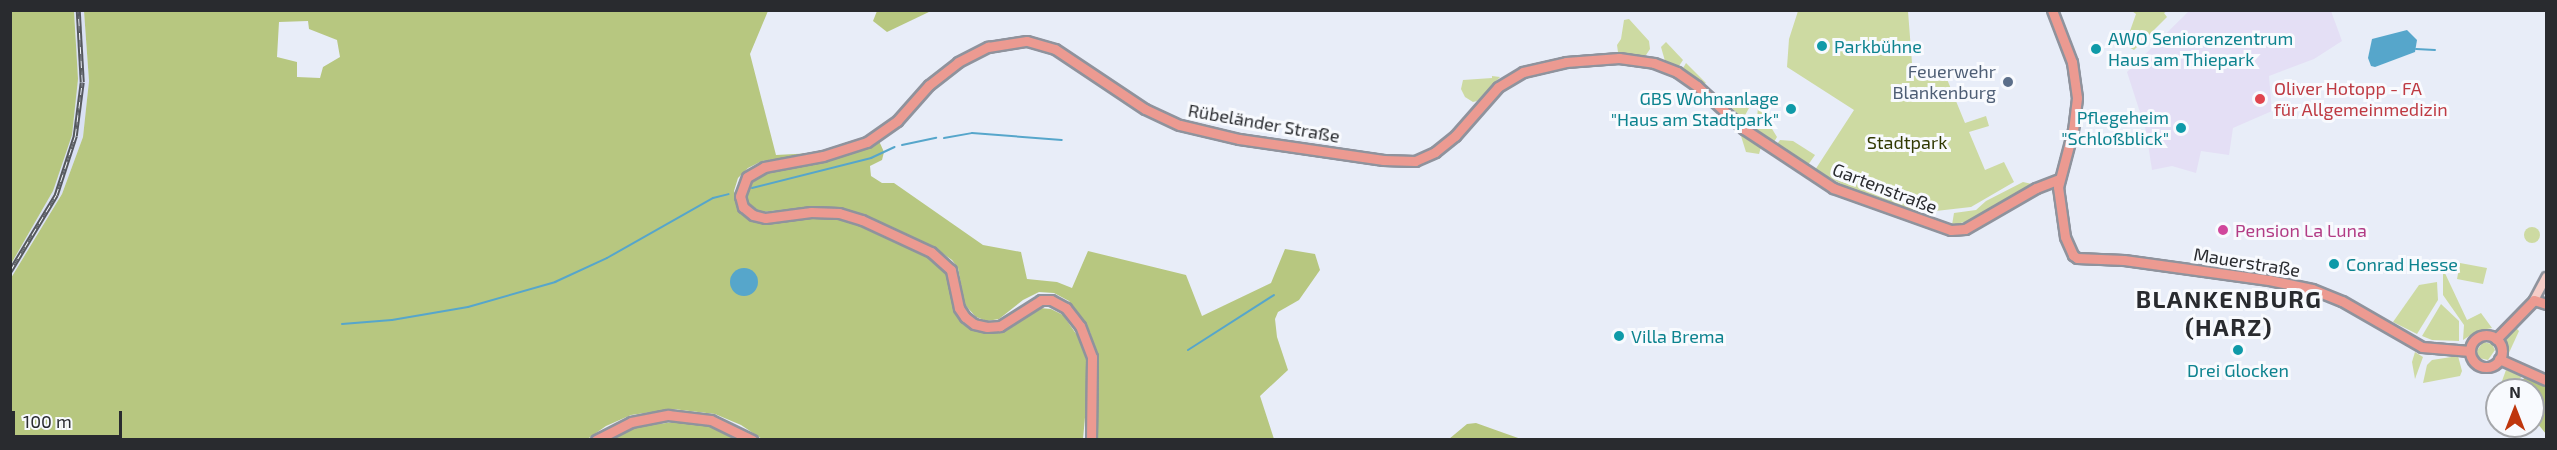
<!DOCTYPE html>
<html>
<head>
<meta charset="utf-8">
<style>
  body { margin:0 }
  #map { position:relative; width:2557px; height:450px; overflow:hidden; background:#e8edf8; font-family:"Exo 2",sans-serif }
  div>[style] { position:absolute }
  .built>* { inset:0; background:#dae1f3 }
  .medical>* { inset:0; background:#e4dff5 }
  .green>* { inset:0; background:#cddaa2 }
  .round { border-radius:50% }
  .forest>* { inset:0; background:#b7c780 }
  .water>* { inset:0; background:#56a6cb }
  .stream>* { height:2px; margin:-1px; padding:0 1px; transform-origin:1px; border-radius:1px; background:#56a6cb }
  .roads { filter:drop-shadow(2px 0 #8f939d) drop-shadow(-2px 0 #8f939d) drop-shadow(0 2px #8f939d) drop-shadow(0 -2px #8f939d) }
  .secondary>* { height:8px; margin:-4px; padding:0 4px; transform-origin:4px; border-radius:4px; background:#f5cdc8 }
  .primary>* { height:9px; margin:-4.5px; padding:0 4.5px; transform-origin:4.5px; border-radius:4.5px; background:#ec9a91 }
  .primary>.ring { margin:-4.5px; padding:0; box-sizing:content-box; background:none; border:9px solid #ec9a91; border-radius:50% }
  .rail>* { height:4.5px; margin-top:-2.25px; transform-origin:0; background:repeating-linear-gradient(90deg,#f8fafe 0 7px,#55585d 0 14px); box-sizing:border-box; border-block:2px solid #55585d }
  .dots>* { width:16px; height:16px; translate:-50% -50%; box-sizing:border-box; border:3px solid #f8fafe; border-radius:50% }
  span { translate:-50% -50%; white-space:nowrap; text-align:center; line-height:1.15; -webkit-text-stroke:6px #f8fafe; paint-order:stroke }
  .culture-label { font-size:18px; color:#0d838f }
  .left { translate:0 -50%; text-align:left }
  .right { translate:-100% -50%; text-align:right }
  .service-label { font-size:18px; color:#4e5e75 }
  .health-label { font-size:18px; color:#be3a42 }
  .street-label { font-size:18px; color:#292b2f }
  .park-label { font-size:18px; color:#313902 }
  .hotel-label { font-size:18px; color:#b23c85 }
  .district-label { font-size:24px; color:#292b2f; font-weight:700; letter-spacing:1.5px }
  .frame { position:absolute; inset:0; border:12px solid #292b2f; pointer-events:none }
  .north { position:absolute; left:2485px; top:378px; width:60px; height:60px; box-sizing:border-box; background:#f8fafe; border:2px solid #a5a7ab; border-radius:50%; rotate:0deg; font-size:16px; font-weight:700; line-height:24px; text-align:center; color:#292b2f }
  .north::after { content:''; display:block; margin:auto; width:21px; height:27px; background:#bf360d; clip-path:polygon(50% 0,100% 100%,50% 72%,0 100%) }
  .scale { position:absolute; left:12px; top:411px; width:110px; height:27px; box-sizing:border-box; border:3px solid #292b2f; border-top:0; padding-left:8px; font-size:18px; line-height:21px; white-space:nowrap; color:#292b2f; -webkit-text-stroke:4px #f8fafe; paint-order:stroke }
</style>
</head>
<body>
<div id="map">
  <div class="built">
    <i style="clip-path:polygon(74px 11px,84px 11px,89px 81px,83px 137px,62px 194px,11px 278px,11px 264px,53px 191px,76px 34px)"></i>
  </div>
  <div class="medical">
    <i style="clip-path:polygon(2189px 11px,2331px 11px,2342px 41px,2314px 59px,2269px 76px,2272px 111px,2233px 128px,2229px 155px,2201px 151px,2196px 173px,2172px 166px,2152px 170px,2146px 131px,2127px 72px)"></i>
  </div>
  <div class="green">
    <i style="clip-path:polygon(1798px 11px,1908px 11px,1913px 76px,1942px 67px,1965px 123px,1986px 116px,1989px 126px,1969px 132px,1985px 170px,2004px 162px,2014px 182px,1971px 207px,1927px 212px,1916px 211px,1847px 187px,1815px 170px,1854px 110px,1787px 67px,1789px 39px)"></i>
    <i style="clip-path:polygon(2132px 11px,2167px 11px,2164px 13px,2167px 17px,2134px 50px,2125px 45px,2136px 14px)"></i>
    <i style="clip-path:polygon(1629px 19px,1649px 41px,1650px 49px,1646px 55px,1620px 55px,1618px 52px,1617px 45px,1621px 39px,1624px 20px)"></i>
    <i style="clip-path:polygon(1666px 42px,1683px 60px,1679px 66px,1665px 61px,1661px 47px)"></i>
    <i style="clip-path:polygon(1686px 63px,1706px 83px,1704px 84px,1682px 70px)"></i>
    <i style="clip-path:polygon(1492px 76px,1500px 77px,1477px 101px,1473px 102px,1465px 97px,1461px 89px,1463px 80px,1492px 78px)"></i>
    <i style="clip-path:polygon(1746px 100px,1751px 103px,1751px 108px,1749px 108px,1743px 119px,1728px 104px)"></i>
    <i style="clip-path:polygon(1758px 106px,1777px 137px,1774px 142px,1752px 126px,1757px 120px)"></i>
    <i style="clip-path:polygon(1744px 134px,1761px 147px,1759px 154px,1746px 152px,1741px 136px)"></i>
    <i style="clip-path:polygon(1780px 140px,1793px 141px,1815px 155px,1808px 165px,1777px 144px)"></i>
    <i style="clip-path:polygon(2023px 182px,2032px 184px,1969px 221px,1952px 225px,1954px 213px,1976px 210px,1986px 201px)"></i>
    <i class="round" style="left:2524px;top:227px;width:16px;height:16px"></i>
    <i style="clip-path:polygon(2460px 263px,2487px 268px,2483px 284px,2457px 279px)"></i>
    <i style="clip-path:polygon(2443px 269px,2467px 320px,2481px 313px,2492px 328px,2477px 331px,2463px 340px,2464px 325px,2443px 295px)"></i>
    <i style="clip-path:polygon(2437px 282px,2438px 300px,2417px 334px,2393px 322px,2419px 285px)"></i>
    <i style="clip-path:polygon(2441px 304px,2459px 321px,2459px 341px,2432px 340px,2422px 336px)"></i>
    <i style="clip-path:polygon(2516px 328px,2519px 331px,2508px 355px,2505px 341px,2508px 333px)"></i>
    <i style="clip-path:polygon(2483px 342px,2492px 344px,2495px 350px,2488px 360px,2479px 358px,2476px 352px)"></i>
    <i style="clip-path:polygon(2415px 352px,2423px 357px,2415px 379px,2412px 362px)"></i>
    <i style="clip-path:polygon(2458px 356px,2462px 371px,2460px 376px,2423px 383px,2427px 365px,2432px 360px)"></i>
    <i style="clip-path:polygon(2506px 370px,2522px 376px,2513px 388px,2502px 381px)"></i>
  </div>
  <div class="forest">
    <i style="clip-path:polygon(11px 10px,74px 11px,78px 79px,72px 135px,53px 191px,11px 264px)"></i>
    <i style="clip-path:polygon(evenodd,84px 11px,768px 11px,750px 54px,776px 155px,814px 153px,762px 161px,748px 168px,738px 178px,734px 191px,740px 211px,751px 220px,758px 222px,818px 216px,848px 220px,926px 254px,942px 267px,950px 284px,954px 313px,970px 329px,987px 334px,1002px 331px,1040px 308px,1051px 309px,1063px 315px,1079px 338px,1087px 362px,1088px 385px,1083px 439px,762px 439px,741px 425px,715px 414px,673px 409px,631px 415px,606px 426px,586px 440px,11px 440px,11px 278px,62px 194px,83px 137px,89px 81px,84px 11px,308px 21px,309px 29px,337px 40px,340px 57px,323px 67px,320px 78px,297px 77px,297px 62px,277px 57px,279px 22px,308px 21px)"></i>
    <i style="clip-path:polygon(877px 11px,931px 11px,887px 32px,873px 21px)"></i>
    <i style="clip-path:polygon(879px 141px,884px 152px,882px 160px,870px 166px,871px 176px,882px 183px,894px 183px,983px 245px,1021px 252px,1027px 279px,1057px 282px,1072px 288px,1088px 251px,1186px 275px,1202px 316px,1271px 283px,1285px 249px,1315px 254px,1320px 270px,1299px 300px,1278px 312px,1275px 319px,1277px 337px,1288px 370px,1260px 396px,1274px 439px,1097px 439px,1099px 360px,1090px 332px,1069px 301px,1054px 293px,1039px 292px,1023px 300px,999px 319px,987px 321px,976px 317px,965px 305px,958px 268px,952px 260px,932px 246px,852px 211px,816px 206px,761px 212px,748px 203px,747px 193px,751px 184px,763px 174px,838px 158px)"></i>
    <i style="clip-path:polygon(2525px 377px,2546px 386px,2546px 434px,2533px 418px,2533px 390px,2514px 390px)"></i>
    <i style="clip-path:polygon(674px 422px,713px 427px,740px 439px,609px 440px,635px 427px)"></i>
    <i style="clip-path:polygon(1476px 423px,1504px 433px,1521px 439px,1449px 439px,1467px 424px)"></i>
  </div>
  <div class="water">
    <i style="clip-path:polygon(2407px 30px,2417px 40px,2415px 52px,2375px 67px,2371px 66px,2368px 58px,2372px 39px)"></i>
    <i class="round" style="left:730px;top:268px;width:28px;height:28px"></i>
  </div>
  <div class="stream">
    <i style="left:2416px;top:49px;width:19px;rotate:3deg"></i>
    <i style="left:944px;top:138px;width:28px;rotate:-10deg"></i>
    <i style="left:972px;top:133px;width:90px;rotate:4.4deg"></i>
    <i style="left:902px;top:145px;width:35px;rotate:-12deg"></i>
    <i style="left:752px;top:188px;width:123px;rotate:-14.1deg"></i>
    <i style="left:871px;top:158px;width:26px;rotate:-25deg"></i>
    <i style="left:342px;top:324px;width:50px;rotate:-4.6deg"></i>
    <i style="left:392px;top:320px;width:77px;rotate:-9.7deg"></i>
    <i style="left:468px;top:307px;width:91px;rotate:-16deg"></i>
    <i style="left:555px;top:282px;width:57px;rotate:-24.8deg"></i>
    <i style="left:607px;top:258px;width:122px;rotate:-29.5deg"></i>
    <i style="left:713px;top:198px;width:16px;rotate:-14deg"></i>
    <i style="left:1188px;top:350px;width:102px;rotate:-32.6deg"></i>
  </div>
  <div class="roads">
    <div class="secondary">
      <i style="left:2534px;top:300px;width:26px;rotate:-62deg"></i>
    </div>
    <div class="primary">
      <i style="left:2052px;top:10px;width:56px;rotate:69deg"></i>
      <i style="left:2072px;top:62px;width:36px;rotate:82deg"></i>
      <i style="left:2077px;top:98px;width:32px;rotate:97deg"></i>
      <i style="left:2073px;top:130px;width:59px;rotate:104.7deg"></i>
      <i style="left:2058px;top:187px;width:50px;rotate:82deg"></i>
      <i style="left:2065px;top:237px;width:20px;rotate:66deg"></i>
      <i style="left:2073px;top:255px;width:5px;rotate:37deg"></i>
      <i style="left:2077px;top:258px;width:47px;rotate:2.4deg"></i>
      <i style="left:2124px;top:260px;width:146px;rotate:7.9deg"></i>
      <i style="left:2269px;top:280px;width:44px;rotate:11.8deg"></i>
      <i style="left:2312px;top:289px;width:32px;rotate:22deg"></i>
      <i style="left:2342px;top:301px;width:92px;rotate:29.9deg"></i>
      <i style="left:2422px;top:347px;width:48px;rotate:4.8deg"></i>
      <i class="ring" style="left:2470px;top:335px;width:23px;height:23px"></i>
      <i style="left:2496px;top:339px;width:54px;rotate:-45.7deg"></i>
      <i style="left:2534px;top:300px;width:13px;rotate:18deg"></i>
      <i style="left:2499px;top:359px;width:51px;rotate:24.1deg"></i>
      <i style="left:596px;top:440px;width:39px;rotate:-27deg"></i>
      <i style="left:631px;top:422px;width:38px;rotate:-11deg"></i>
      <i style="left:668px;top:415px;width:43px;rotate:6.6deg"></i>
      <i style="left:711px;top:420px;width:46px;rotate:26deg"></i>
      <i style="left:1091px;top:440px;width:83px;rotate:-89.3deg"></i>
      <i style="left:1092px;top:357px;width:33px;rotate:-111deg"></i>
      <i style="left:1080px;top:326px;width:23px;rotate:-128deg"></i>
      <i style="left:1066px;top:308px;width:17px;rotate:-152deg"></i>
      <i style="left:1051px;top:300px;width:10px;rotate:180deg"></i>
      <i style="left:1041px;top:300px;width:49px;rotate:147.6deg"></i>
      <i style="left:1000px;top:326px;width:13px;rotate:176deg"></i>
      <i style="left:987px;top:327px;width:13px;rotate:-167deg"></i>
      <i style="left:974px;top:324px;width:11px;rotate:-142deg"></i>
      <i style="left:965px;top:317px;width:11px;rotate:-124deg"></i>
      <i style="left:959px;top:308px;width:39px;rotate:-102deg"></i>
      <i style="left:951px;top:270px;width:27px;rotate:-138deg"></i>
      <i style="left:931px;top:252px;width:76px;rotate:-155.1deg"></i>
      <i style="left:862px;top:220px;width:24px;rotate:-163deg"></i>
      <i style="left:839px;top:213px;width:28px;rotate:-178deg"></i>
      <i style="left:811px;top:212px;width:46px;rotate:172.6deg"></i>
      <i style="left:765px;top:218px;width:12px;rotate:-166deg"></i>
      <i style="left:753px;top:215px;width:13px;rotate:-141deg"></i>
      <i style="left:743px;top:207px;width:11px;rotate:-105deg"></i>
      <i style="left:740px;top:196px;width:20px;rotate:-70deg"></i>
      <i style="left:747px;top:177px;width:20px;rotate:-30deg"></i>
      <i style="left:764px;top:167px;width:60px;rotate:-10.6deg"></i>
      <i style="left:823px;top:156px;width:46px;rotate:-17.7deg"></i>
      <i style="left:867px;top:142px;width:37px;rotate:-35deg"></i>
      <i style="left:897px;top:121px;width:48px;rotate:-48.4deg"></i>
      <i style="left:929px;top:85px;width:37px;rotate:-38deg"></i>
      <i style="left:958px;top:62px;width:34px;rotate:-27deg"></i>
      <i style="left:988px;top:47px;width:39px;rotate:-9deg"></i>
      <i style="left:1027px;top:41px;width:29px;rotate:16deg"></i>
      <i style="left:1055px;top:49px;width:108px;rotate:33.7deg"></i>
      <i style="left:1145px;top:109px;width:38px;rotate:25deg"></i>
      <i style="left:1180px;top:125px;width:61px;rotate:13.3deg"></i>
      <i style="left:1239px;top:139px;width:146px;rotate:8.3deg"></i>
      <i style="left:1383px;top:160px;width:32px;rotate:2deg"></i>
      <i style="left:1415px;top:161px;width:22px;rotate:-24deg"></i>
      <i style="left:1435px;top:152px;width:26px;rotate:-39deg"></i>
      <i style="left:1455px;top:136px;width:65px;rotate:-48.7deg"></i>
      <i style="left:1498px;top:87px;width:29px;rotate:-31deg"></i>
      <i style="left:1523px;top:72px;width:44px;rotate:-13.1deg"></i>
      <i style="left:1566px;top:62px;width:53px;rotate:-4.3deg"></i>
      <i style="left:1619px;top:58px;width:35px;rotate:8deg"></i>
      <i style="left:1654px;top:63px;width:25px;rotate:21deg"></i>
      <i style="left:1677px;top:72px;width:24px;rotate:35deg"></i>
      <i style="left:1697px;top:86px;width:64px;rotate:42.5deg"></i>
      <i style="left:1744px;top:129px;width:107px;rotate:33.5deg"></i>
      <i style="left:1833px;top:188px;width:125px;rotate:19.6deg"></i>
      <i style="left:1951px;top:230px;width:14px;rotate:-4deg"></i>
      <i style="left:1965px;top:229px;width:82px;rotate:-30deg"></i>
      <i style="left:2036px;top:188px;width:25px;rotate:-21deg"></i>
    </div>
  </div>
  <div class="rail">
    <i style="left:10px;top:271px;width:89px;rotate:-58.8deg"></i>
    <i style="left:56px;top:195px;width:62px;rotate:-72.1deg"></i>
    <i style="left:75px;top:136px;width:54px;rotate:-82.6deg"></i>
    <i style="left:82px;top:82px;width:72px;rotate:-93.2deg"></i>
  </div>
  <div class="dots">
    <i style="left:1822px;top:46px;background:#0f9aa8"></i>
    <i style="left:2096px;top:49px;background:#0f9aa8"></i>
    <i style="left:2008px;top:82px;background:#5c6f8a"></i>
    <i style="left:2260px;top:99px;background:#e0444e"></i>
    <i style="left:1791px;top:109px;background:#0f9aa8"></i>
    <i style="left:2181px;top:128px;background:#0f9aa8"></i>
    <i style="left:2223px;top:230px;background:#d1479c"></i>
    <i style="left:2334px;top:264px;background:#0f9aa8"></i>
    <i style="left:1619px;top:336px;background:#0f9aa8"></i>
    <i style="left:2238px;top:350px;background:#0f9aa8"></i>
  </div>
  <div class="culture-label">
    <span class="left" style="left:2108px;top:49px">AWO Seniorenzentrum<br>Haus am Thiepark</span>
    <span class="left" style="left:1834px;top:46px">Parkbühne</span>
    <span class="right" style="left:1779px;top:109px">GBS Wohnanlage<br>"Haus am Stadtpark"</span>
    <span class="right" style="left:2169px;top:128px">Pflegeheim<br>"Schloßblick"</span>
    <span class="left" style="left:2346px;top:264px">Conrad Hesse</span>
    <span class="left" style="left:1631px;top:336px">Villa Brema</span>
    <span style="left:2238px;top:370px">Drei Glocken</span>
  </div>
  <div class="service-label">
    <span class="right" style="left:1996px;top:82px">Feuerwehr<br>Blankenburg</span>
  </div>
  <div class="health-label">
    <span class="left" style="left:2274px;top:99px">Oliver Hotopp - FA<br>für Allgemeinmedizin</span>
  </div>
  <div class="street-label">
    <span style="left:1264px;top:123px;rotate:10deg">Rübeländer Straße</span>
    <span style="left:1885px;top:188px;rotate:21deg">Gartenstraße</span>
    <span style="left:2247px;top:262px;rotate:9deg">Mauerstraße</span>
  </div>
  <div class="park-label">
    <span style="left:1907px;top:142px">Stadtpark</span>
  </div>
  <div class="hotel-label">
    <span class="left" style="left:2235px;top:230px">Pension La Luna</span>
  </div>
  <div class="district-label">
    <span style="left:2229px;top:313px">BLANKENBURG<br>(HARZ)</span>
  </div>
  <div class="frame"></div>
  <div class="north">N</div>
  <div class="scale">100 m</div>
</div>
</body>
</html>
